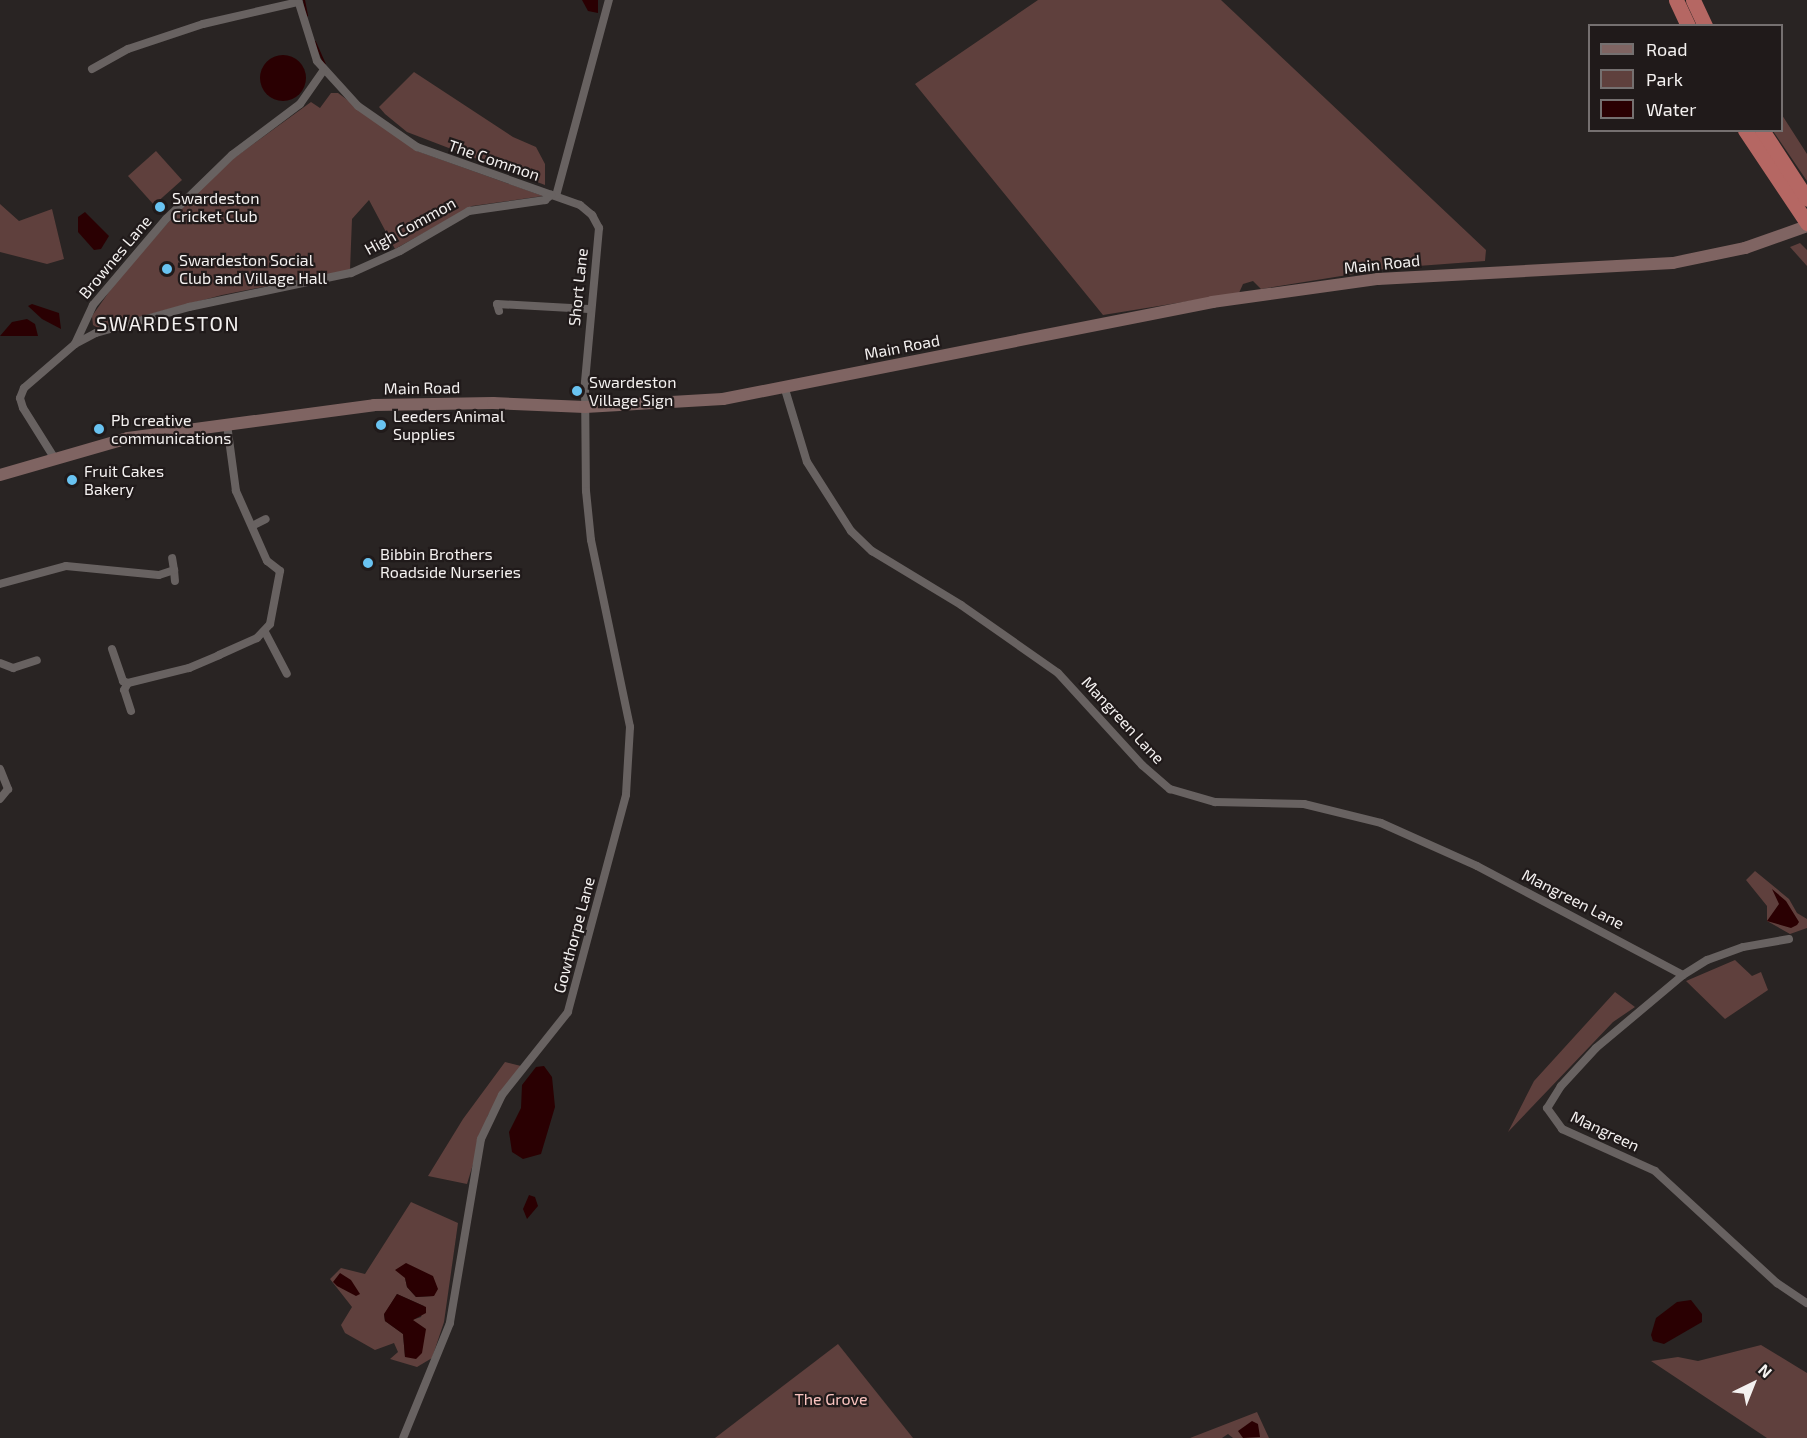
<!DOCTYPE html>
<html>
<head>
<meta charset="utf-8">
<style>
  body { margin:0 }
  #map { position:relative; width:1807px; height:1438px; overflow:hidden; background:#292423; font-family:"Exo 2",sans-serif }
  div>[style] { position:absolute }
  .green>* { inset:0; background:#5f403d }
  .water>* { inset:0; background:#2a0002 }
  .round { border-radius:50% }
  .stream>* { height:2px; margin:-1px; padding:0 1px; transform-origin:1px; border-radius:1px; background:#2a0002 }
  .street>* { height:8px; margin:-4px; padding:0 4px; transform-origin:4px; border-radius:4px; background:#686261 }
  .secondary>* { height:12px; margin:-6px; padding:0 6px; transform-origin:6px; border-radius:6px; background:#7f6462 }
  .highway>* { height:15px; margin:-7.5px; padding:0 7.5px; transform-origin:7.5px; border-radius:7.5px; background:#b56763 }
  .dots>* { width:16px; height:16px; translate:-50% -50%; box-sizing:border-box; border:3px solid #201a1a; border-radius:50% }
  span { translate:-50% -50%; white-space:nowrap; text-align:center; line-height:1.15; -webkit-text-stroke:4.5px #201a1a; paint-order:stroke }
  .street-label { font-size:16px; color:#f4f1f0 }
  .poi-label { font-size:16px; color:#f4f1f0 }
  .left { translate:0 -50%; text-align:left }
  .park-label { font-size:16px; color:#fac4c0 }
  .quarter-label { font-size:20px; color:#f4f1f0; letter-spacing:1.5px }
  .legend { position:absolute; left:1588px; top:24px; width:195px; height:108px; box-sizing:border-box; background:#201a1a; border:2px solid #757070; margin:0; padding:8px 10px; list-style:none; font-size:18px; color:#f4f1f0 }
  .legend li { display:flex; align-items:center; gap:12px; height:30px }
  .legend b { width:30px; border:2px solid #757070 }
  .north { position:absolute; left:1723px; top:1354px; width:60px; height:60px; -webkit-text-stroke:4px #201a1a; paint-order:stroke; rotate:43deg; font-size:16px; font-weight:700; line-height:24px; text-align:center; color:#f4f1f0 }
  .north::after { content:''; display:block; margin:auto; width:21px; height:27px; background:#f4f1f0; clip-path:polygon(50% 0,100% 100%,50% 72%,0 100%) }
</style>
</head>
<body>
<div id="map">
  <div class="green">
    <i style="clip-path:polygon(1038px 0,1221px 0,1486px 250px,1485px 261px,1391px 268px,1261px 289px,1253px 281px,1243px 284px,1239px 293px,1103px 315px,915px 84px)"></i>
    <i style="clip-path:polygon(414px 72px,513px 137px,536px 147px,545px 164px,545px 185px,407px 132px,385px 114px,379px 107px)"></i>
    <i style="clip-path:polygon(331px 93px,338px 93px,417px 151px,543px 196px,472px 206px,395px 249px,369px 200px,352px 219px,350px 270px,222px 295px,98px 328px,93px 325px,92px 316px,116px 282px,179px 210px,234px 158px,311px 102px,320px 108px)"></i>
    <i style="clip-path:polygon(1782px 115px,1807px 154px,1807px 181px,1773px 131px,1782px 130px)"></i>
    <i style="clip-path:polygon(156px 151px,182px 180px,154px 205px,128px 176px)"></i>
    <i style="clip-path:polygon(0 204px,19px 221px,52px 209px,64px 259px,47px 264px,0 252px)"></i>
    <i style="clip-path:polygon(1800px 243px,1807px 250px,1807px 266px,1790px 247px)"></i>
    <i style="clip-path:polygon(1755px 871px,1789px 899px,1797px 913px,1807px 919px,1807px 928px,1790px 934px,1767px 921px,1767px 906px,1746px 880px)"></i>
    <i style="clip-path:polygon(1735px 960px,1752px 976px,1761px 972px,1768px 990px,1725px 1019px,1686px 981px)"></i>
    <i style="clip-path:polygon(1615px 992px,1635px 1007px,1613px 1022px,1508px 1132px,1534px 1081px)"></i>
    <i style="clip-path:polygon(505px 1062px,521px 1066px,488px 1115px,467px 1184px,428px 1176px,463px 1119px)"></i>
    <i style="clip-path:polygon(evenodd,411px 1202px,458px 1223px,444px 1322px,432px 1358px,417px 1367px,390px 1359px,398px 1352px,394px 1343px,375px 1350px,345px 1333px,341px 1325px,352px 1307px,330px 1279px,341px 1268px,365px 1274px,411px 1202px,405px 1278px,434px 1296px,416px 1297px,407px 1287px,405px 1278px,411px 1202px,397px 1294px,424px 1306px,421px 1317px,412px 1320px,405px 1357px,403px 1334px,385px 1321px,384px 1315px,397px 1294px)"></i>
    <i style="clip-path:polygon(838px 1344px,913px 1438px,715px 1438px)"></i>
    <i style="clip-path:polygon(1761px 1345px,1807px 1373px,1807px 1438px,1767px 1438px,1651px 1361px,1678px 1357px,1698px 1361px)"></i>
    <i style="clip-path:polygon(1257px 1412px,1269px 1438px,1233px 1438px,1228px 1434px,1222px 1438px,1190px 1438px)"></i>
  </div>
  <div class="water">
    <i style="clip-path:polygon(582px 0,598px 0,598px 13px,588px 11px)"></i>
    <i class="round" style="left:260px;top:55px;width:46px;height:46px"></i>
    <i style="clip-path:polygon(85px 212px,109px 236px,101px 249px,94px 250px,78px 232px,78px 217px)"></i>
    <i style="clip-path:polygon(32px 304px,59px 313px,61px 329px,42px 319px,28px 306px)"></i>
    <i style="clip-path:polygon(27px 319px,35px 324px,38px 336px,0 336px,12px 322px)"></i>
    <i style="clip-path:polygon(1772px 889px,1786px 901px,1799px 922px,1797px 925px,1791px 928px,1767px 921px,1779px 904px)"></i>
    <i style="clip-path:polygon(544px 1066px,552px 1077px,555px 1107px,541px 1154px,523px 1159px,512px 1152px,509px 1132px,521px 1108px,522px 1085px,536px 1067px)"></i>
    <i style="clip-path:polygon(529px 1195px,535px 1197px,538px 1206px,527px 1219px,523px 1209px)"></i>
    <i style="clip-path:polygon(406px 1263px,433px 1276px,438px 1289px,434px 1296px,416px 1297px,407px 1287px,405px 1278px,395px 1270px)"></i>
    <i style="clip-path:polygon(340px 1273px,351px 1280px,360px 1294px,356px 1296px,337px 1286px,333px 1282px)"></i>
    <i style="clip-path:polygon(397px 1294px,426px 1307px,426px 1313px,413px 1320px,426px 1329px,422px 1353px,416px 1359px,405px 1357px,403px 1334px,385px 1321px,384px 1314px)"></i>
    <i style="clip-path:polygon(1691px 1300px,1702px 1314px,1702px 1322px,1664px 1344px,1653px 1341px,1651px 1335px,1656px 1318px,1677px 1302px)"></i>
    <i style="clip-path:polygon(1252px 1421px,1258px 1424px,1260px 1437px,1243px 1438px,1238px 1431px)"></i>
  </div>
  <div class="stream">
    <i style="left:304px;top:0;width:16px;rotate:79deg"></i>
    <i style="left:315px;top:42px;width:24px;rotate:66deg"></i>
  </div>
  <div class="street">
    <i style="left:298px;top:0;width:64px;rotate:72.7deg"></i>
    <i style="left:317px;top:61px;width:61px;rotate:47.7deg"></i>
    <i style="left:358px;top:106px;width:72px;rotate:34.8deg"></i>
    <i style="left:417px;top:147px;width:173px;rotate:19.6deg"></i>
    <i style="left:580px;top:205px;width:16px;rotate:40deg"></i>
    <i style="left:592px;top:215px;width:15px;rotate:62deg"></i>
    <i style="left:599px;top:228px;width:156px;rotate:95.2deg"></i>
    <i style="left:585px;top:383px;width:108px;rotate:89.5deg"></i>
    <i style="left:586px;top:491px;width:49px;rotate:84.2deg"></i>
    <i style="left:591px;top:540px;width:191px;rotate:78.2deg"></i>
    <i style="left:630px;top:727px;width:68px;rotate:93.4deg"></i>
    <i style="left:626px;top:795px;width:225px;rotate:105deg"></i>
    <i style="left:568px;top:1012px;width:106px;rotate:128.5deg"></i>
    <i style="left:502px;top:1095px;width:49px;rotate:115.5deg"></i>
    <i style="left:481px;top:1139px;width:187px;rotate:99.6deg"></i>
    <i style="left:450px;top:1323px;width:124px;rotate:112.2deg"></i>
    <i style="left:92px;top:69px;width:41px;rotate:-29.1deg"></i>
    <i style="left:128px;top:49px;width:79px;rotate:-18.4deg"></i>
    <i style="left:203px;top:24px;width:98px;rotate:-13deg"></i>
    <i style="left:556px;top:196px;width:203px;rotate:-74.9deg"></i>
    <i style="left:499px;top:311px;width:7px;rotate:-106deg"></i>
    <i style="left:497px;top:304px;width:92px;rotate:3.1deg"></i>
    <i style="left:75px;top:344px;width:24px;rotate:-28deg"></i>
    <i style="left:96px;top:333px;width:97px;rotate:-15.6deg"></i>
    <i style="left:189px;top:307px;width:166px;rotate:-11.9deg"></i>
    <i style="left:351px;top:273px;width:54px;rotate:-24.2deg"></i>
    <i style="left:400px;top:251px;width:80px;rotate:-30.1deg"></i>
    <i style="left:469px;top:211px;width:77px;rotate:-8.2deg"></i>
    <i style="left:545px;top:200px;width:8px;rotate:-40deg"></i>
    <i style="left:784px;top:386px;width:79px;rotate:73.2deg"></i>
    <i style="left:807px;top:462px;width:82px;rotate:57.5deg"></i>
    <i style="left:851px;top:531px;width:29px;rotate:44deg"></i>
    <i style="left:872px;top:551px;width:104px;rotate:31.2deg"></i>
    <i style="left:961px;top:605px;width:118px;rotate:35deg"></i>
    <i style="left:1058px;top:673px;width:125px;rotate:47.6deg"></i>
    <i style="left:1142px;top:765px;width:37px;rotate:41deg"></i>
    <i style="left:1170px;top:789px;width:47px;rotate:16.1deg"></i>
    <i style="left:1215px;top:802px;width:89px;rotate:1.3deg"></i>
    <i style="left:1304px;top:804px;width:79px;rotate:13.9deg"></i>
    <i style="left:1381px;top:823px;width:105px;rotate:24.1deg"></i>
    <i style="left:1477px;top:866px;width:233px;rotate:27.9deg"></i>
    <i style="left:55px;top:459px;width:60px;rotate:-122.1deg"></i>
    <i style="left:23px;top:408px;width:10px;rotate:-107deg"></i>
    <i style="left:20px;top:398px;width:11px;rotate:-68deg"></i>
    <i style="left:24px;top:388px;width:67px;rotate:-40.8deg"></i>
    <i style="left:75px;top:344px;width:43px;rotate:-65.2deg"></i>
    <i style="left:93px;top:305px;width:113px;rotate:-49.7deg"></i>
    <i style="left:166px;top:219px;width:92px;rotate:-44.1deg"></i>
    <i style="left:232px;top:155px;width:85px;rotate:-36.9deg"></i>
    <i style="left:300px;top:104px;width:40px;rotate:-55.1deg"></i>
    <i style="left:254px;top:525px;width:13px;rotate:-27deg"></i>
    <i style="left:174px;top:570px;width:11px;rotate:85deg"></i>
    <i style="left:0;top:584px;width:68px;rotate:-15.3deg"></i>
    <i style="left:66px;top:566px;width:93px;rotate:5.5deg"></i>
    <i style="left:159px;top:575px;width:16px;rotate:-18deg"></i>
    <i style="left:174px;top:570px;width:12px;rotate:-99deg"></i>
    <i style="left:265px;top:632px;width:47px;rotate:62.4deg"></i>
    <i style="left:112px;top:649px;width:34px;rotate:71deg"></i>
    <i style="left:123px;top:681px;width:5px;rotate:22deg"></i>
    <i style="left:0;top:663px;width:14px;rotate:21deg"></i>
    <i style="left:13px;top:668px;width:25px;rotate:-18deg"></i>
    <i style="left:131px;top:711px;width:22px;rotate:-108deg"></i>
    <i style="left:124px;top:690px;width:8px;rotate:-60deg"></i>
    <i style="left:128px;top:683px;width:63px;rotate:-13.8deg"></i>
    <i style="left:189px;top:668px;width:33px;rotate:-23deg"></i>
    <i style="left:219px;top:655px;width:42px;rotate:-24.1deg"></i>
    <i style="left:257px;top:638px;width:19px;rotate:-47deg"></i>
    <i style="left:270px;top:624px;width:54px;rotate:-79.3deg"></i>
    <i style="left:280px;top:571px;width:16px;rotate:-142deg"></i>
    <i style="left:267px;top:561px;width:77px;rotate:-113.9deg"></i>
    <i style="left:236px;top:491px;width:68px;rotate:-97.7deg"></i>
    <i style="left:0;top:769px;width:22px;rotate:68deg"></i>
    <i style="left:8px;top:789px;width:13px;rotate:129deg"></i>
    <i style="left:1789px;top:939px;width:47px;rotate:170.1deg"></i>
    <i style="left:1743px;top:947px;width:38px;rotate:160deg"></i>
    <i style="left:1707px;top:960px;width:28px;rotate:148deg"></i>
    <i style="left:1683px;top:975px;width:114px;rotate:140deg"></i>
    <i style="left:1596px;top:1048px;width:52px;rotate:132.6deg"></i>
    <i style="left:1561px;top:1086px;width:26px;rotate:122deg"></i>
    <i style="left:1547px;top:1108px;width:26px;rotate:54deg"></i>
    <i style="left:1562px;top:1129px;width:102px;rotate:24.3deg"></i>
    <i style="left:1655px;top:1171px;width:166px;rotate:42.6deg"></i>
    <i style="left:1777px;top:1283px;width:36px;rotate:34deg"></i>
  </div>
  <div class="secondary">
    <i style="left:0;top:475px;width:133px;rotate:-16.1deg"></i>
    <i style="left:128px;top:438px;width:248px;rotate:-7.6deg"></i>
    <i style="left:374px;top:405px;width:119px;rotate:-1deg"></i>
    <i style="left:493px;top:403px;width:92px;rotate:2.5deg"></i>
    <i style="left:585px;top:407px;width:138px;rotate:-3.3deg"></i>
    <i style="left:723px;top:399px;width:499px;rotate:-11.2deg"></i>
    <i style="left:1212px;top:302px;width:168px;rotate:-7.9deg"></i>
    <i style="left:1378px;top:279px;width:295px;rotate:-3.1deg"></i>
    <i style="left:1673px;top:263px;width:74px;rotate:-11.8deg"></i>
    <i style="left:1745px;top:248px;width:66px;rotate:-19.5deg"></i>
  </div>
  <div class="highway">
    <i style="left:1676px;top:0;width:29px;rotate:65deg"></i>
    <i style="left:1693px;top:0;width:29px;rotate:65deg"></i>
    <i style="left:1745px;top:130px;width:112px;rotate:56.3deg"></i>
    <i style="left:1762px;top:130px;width:82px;rotate:56.9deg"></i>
  </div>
  <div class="dots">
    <i style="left:160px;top:207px;background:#69c3f1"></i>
    <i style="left:167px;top:269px;background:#69c3f1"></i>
    <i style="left:577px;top:391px;background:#69c3f1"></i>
    <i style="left:381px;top:425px;background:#69c3f1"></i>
    <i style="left:99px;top:429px;background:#69c3f1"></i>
    <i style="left:72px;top:480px;background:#69c3f1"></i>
    <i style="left:368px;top:563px;background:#69c3f1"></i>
  </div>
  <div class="street-label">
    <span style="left:494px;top:160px;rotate:19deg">The Common</span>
    <span style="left:410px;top:226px;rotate:-29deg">High Common</span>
    <span style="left:115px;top:257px;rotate:-50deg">Brownes Lane</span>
    <span style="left:1382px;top:264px;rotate:-6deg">Main Road</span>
    <span style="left:578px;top:287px;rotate:-84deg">Short Lane</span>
    <span style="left:902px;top:347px;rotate:-11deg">Main Road</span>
    <span style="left:422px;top:388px;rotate:-1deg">Main Road</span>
    <span style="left:1123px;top:720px;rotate:47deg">Mangreen Lane</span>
    <span style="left:1573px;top:899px;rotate:27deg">Mangreen Lane</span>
    <span style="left:574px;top:935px;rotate:-75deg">Gowthorpe Lane</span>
    <span style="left:1605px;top:1131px;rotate:25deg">Mangreen</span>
  </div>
  <div class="poi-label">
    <span class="left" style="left:172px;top:207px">Swardeston<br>Cricket Club</span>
    <span class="left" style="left:179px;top:269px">Swardeston Social<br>Club and Village Hall</span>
    <span class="left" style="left:589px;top:391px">Swardeston<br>Village Sign</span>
    <span class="left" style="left:393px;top:425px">Leeders Animal<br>Supplies</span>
    <span class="left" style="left:111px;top:429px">Pb creative<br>communications</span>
    <span class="left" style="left:84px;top:480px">Fruit Cakes<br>Bakery</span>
    <span class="left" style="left:380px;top:563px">Bibbin Brothers<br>Roadside Nurseries</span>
  </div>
  <div class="park-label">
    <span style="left:831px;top:1399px">The Grove</span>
  </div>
  <div class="quarter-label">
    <span style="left:168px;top:323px">SWARDESTON</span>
  </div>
  <ul class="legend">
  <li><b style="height:8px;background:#7f6462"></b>Road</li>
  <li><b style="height:16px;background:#5f403d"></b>Park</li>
  <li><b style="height:16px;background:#2a0002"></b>Water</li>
  </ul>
  <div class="north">N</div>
</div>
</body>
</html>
